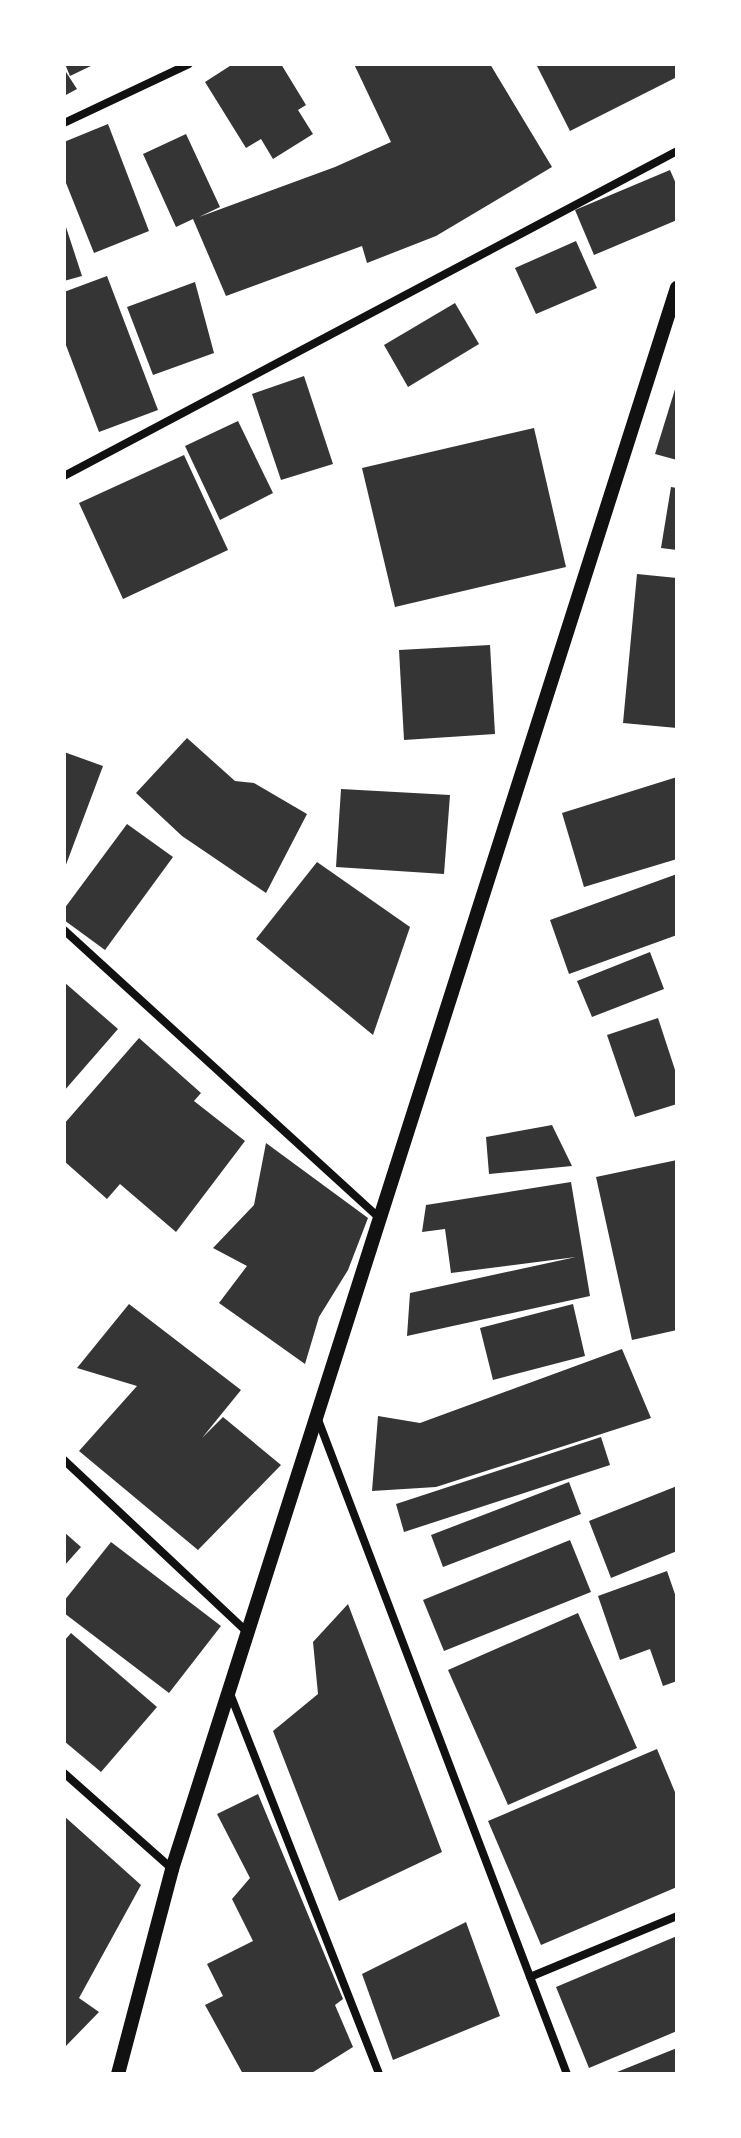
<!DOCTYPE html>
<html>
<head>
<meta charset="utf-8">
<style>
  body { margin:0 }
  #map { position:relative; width:741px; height:2138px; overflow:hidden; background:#fff; font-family:"Archivo Narrow",sans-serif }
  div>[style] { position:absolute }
  .building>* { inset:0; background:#353535 }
  .minor>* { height:8px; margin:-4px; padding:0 4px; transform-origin:4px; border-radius:4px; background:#111 }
  .tertiary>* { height:14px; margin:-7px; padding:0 7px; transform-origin:7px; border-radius:7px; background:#111 }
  span { translate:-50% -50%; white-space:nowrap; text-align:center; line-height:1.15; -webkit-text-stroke:8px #fff; paint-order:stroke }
  .frame { position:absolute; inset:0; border:66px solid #fff; pointer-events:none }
</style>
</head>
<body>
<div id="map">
  <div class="building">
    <i style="clip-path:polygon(65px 64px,95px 64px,70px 76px)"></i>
    <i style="clip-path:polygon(233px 64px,281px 64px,306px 105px,298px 110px,313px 134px,273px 159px,261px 139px,246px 148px,205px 82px)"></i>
    <i style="clip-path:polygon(354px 64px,490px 64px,552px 167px,436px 236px,367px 263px,362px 246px,226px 296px,193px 219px,176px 227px,143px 154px,186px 134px,220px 207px,199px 217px,335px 167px,391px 142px)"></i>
    <i style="clip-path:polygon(536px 64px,677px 64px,677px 77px,570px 131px)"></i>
    <i style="clip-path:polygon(64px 69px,77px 89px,64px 96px)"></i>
    <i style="clip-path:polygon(108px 124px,149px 231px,94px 253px,64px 178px,64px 142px)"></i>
    <i style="clip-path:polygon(670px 170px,677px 186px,677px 220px,594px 255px,575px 210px)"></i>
    <i style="clip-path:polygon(64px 221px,82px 276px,64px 281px)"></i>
    <i style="clip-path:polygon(576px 241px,597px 288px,536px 314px,515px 268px)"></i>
    <i style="clip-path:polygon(107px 276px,158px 410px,99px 432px,64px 340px,64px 292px)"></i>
    <i style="clip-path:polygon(195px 282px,214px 353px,153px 375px,127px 307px)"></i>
    <i style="clip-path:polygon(455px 303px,479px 344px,408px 387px,384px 345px)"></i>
    <i style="clip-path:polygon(304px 376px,333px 464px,281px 480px,252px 394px)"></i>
    <i style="clip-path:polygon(676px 386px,677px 386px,677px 460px,655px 454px)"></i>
    <i style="clip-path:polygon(238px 421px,273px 493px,220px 520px,185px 446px)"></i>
    <i style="clip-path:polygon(534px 428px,566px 567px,395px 607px,362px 468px)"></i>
    <i style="clip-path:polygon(184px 455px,228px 550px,123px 599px,79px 503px)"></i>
    <i style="clip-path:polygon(671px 487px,677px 488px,677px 550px,661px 548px)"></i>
    <i style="clip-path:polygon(637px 574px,677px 578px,677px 728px,623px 723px)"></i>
    <i style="clip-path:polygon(490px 645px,495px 734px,404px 740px,399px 650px)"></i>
    <i style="clip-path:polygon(187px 738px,235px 781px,254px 783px,307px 814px,266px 893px,182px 836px,136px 793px)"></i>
    <i style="clip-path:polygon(64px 752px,103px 766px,64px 870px)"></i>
    <i style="clip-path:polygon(677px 777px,677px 859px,584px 887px,562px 813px)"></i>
    <i style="clip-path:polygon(341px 789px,450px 795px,444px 874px,336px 867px)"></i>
    <i style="clip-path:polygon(127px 824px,173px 857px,105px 950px,64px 920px,64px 909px)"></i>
    <i style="clip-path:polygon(317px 862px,410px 927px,373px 1035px,256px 939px)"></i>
    <i style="clip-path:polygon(677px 874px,677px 935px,569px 974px,550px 920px)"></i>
    <i style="clip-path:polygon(650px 952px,664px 989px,592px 1017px,577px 981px)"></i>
    <i style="clip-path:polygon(64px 982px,118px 1029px,64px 1091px)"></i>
    <i style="clip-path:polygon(658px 1018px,677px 1076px,677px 1104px,635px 1117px,607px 1035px)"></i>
    <i style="clip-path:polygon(139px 1038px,201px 1093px,194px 1101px,245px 1141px,176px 1232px,120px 1184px,107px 1199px,64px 1161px,64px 1124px)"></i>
    <i style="clip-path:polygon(552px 1125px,572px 1166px,489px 1174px,486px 1137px)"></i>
    <i style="clip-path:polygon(266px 1143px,368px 1218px,348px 1270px,319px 1317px,305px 1364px,219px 1303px,247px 1266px,213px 1248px,254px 1205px)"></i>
    <i style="clip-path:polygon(677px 1160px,677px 1330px,632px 1340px,596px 1177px)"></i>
    <i style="clip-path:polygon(571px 1182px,590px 1296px,407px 1336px,410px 1293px,576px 1257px,451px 1273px,445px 1229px,422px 1232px,426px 1205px)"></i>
    <i style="clip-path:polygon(129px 1304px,241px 1390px,202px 1438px,223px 1417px,281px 1465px,198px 1550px,79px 1451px,137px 1386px,77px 1368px)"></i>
    <i style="clip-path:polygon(573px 1304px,585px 1356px,493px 1380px,480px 1328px)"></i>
    <i style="clip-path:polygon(622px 1349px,651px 1418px,436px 1487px,372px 1491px,378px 1416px,420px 1423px)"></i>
    <i style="clip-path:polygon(601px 1437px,610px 1465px,404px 1532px,396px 1504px)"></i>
    <i style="clip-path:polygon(569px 1482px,581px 1514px,443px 1567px,431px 1535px)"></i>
    <i style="clip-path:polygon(677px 1486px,677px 1551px,611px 1578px,589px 1521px)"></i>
    <i style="clip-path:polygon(64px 1532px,81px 1547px,64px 1566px)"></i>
    <i style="clip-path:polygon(570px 1540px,591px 1592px,444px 1651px,423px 1600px)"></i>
    <i style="clip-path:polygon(111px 1542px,221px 1626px,169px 1693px,64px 1613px,64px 1601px)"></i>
    <i style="clip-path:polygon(667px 1571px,677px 1600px,677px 1681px,663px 1686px,650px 1649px,620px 1660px,598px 1596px)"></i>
    <i style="clip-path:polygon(348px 1604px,442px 1852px,339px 1901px,273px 1731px,318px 1694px,313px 1642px)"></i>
    <i style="clip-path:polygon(578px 1613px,637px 1748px,508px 1805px,448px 1670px)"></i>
    <i style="clip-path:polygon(71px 1633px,157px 1707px,101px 1772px,64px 1741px,64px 1641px)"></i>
    <i style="clip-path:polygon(657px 1749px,677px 1797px,677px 1887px,541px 1945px,488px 1821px)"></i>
    <i style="clip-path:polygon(258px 1794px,343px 1999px,335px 2005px,353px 2047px,310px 2074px,243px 2074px,205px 2005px,223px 1996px,207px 1964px,253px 1941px,232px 1899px,250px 1878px,217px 1814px)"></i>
    <i style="clip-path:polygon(64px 1816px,141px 1885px,79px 1998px,99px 2012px,64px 2048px)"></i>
    <i style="clip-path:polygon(466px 1922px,500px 2016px,393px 2060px,362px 1974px)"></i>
    <i style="clip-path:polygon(677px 1936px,677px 2031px,589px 2068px,556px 1987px)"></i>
    <i style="clip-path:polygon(677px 2048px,677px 2074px,612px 2074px)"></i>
  </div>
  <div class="minor">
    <i style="left:64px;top:123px;width:138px;rotate:-25.3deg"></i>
    <i style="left:64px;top:476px;width:694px;rotate:-27.93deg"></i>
    <i style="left:64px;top:930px;width:428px;rotate:42.4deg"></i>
    <i style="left:317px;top:1417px;width:703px;rotate:69.17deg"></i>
    <i style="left:64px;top:1460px;width:251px;rotate:43.2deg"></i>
    <i style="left:229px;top:1691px;width:411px;rotate:68.6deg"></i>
    <i style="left:64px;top:1773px;width:144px;rotate:41.6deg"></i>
    <i style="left:530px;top:1977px;width:159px;rotate:-22.5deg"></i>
  </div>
  <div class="tertiary">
    <i style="left:118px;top:2074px;width:212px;rotate:-75.2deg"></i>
    <i style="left:172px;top:1869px;width:1660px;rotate:-72.29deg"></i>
  </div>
  <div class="frame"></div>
</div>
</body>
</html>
